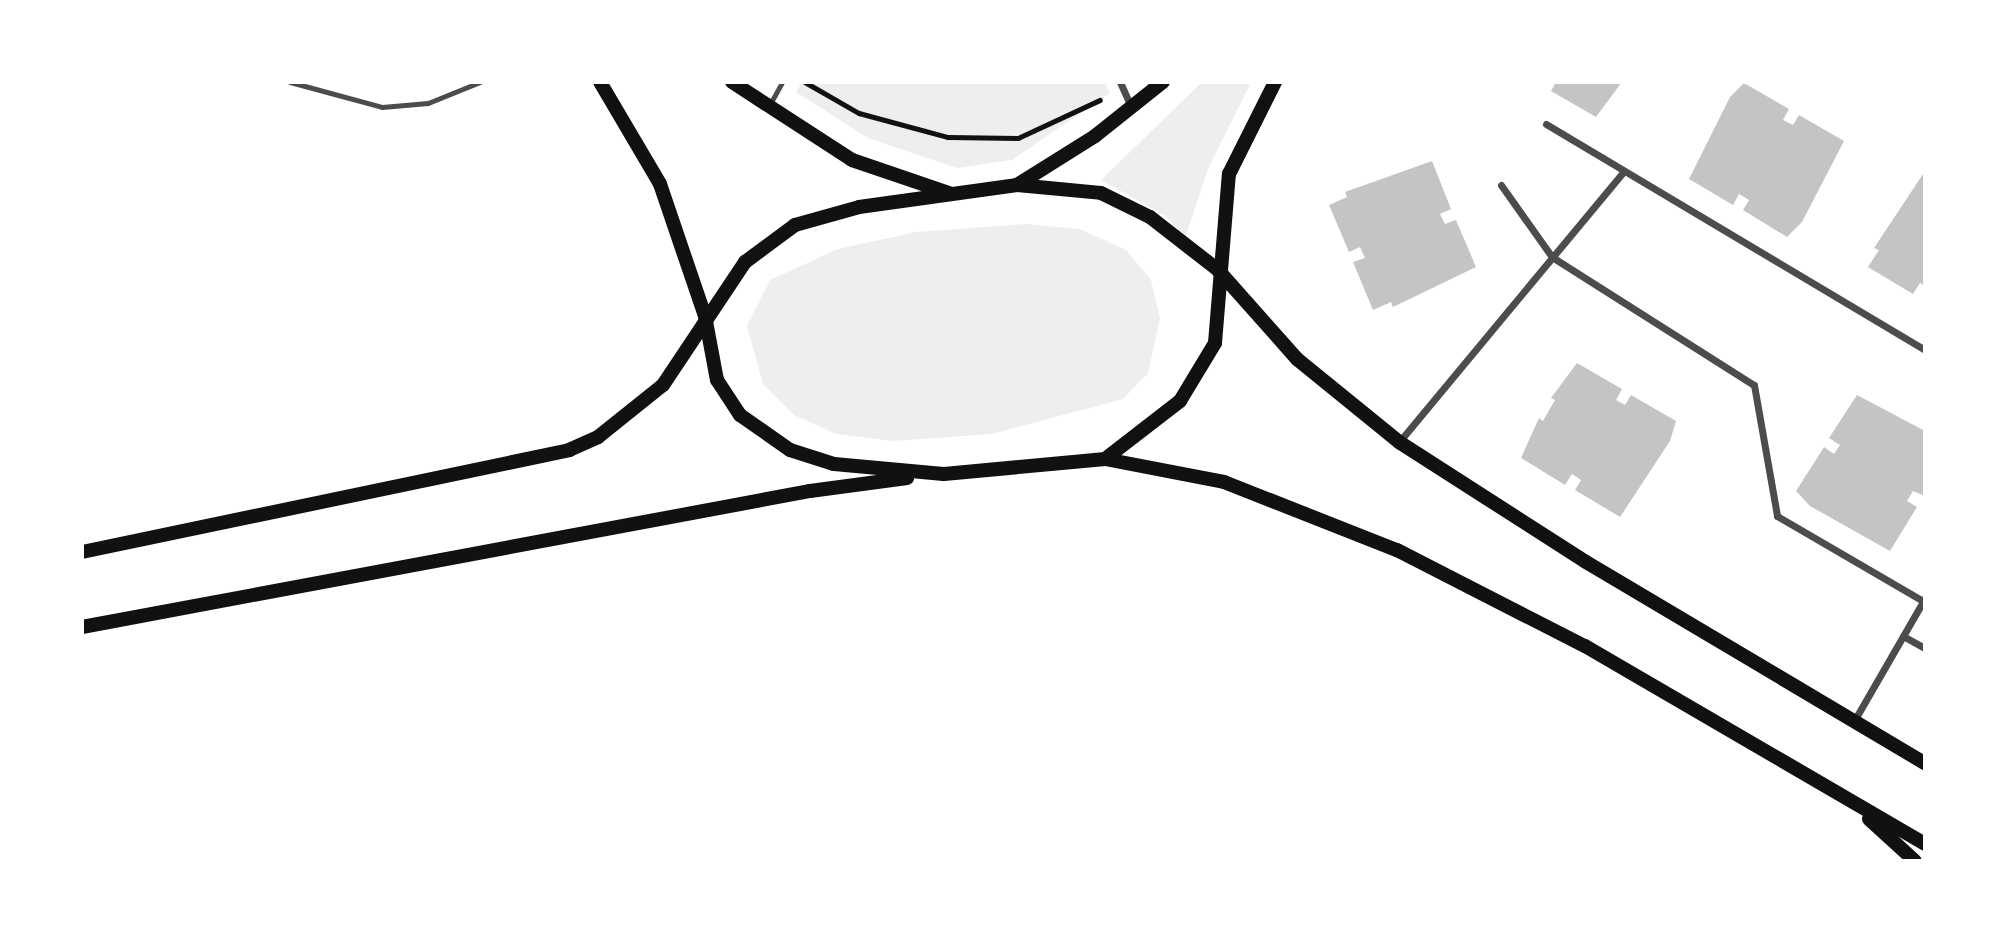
<!DOCTYPE html>
<html>
<head>
<meta charset="utf-8">
<style>
  body { margin:0 }
  #map { position:relative; width:2007px; height:943px; overflow:hidden; background:#fff; font-family:"Work Sans",sans-serif }
  div>[style] { position:absolute }
  .green>* { inset:0; background:#eee }
  .building>* { inset:0; background:#c4c4c4 }
  .path>* { height:4.5px; margin:-2.25px; padding:0 2.25px; transform-origin:2.25px; border-radius:2.25px; background:#111 }
  .service>* { height:5px; margin:-2.5px; padding:0 2.5px; transform-origin:2.5px; border-radius:2.5px; background:#4c4c4c }
  .minor>* { height:7px; margin:-3.5px; padding:0 3.5px; transform-origin:3.5px; border-radius:3.5px; background:#4c4c4c }
  .secondary>* { height:14px; margin:-7px; padding:0 7px; transform-origin:7px; border-radius:7px; background:#111 }
  span { translate:-50% -50%; white-space:nowrap; text-align:center; line-height:1.15; -webkit-text-stroke:7px #fff; paint-order:stroke }
  .frame { position:absolute; inset:0; border:84px solid #fff; pointer-events:none }
</style>
</head>
<body>
<div id="map">
  <div class="green">
    <i style="clip-path:polygon(802px 82px,1105px 82px,1110px 93px,1012px 160px,957px 168px,868px 138px,796px 92px)"></i>
    <i style="clip-path:polygon(1202px 82px,1251px 82px,1208px 169px,1186px 236px,1165px 216px,1101px 180px)"></i>
    <i style="clip-path:polygon(1026px 224px,1080px 229px,1126px 250px,1151px 280px,1160px 318px,1148px 373px,1123px 399px,992px 434px,893px 441px,836px 434px,794px 415px,763px 384px,747px 326px,770px 280px,838px 249px,916px 232px)"></i>
  </div>
  <div class="building">
    <i style="clip-path:polygon(1556px 82px,1622px 82px,1596px 117px,1551px 91px)"></i>
    <i style="clip-path:polygon(1744px 83px,1789px 109px,1783px 120px,1793px 125px,1799px 115px,1844px 141px,1802px 222px,1787px 237px,1743px 210px,1749px 200px,1739px 194px,1733px 205px,1689px 179px,1730px 97px)"></i>
    <i style="clip-path:polygon(1432px 161px,1451px 209px,1440px 214px,1445px 224px,1456px 220px,1476px 267px,1393px 307px,1391px 302px,1373px 310px,1353px 262px,1365px 258px,1360px 247px,1349px 252px,1329px 205px,1347px 197px,1345px 192px)"></i>
    <i style="clip-path:polygon(1925px 171px,1925px 286px,1920px 283px,1913px 294px,1868px 267px,1879px 250px,1874px 248px)"></i>
    <i style="clip-path:polygon(1577px 363px,1622px 389px,1616px 400px,1625px 405px,1631px 395px,1676px 421px,1670px 441px,1620px 517px,1575px 490px,1581px 480px,1572px 474px,1565px 485px,1521px 458px,1539px 418px,1543px 421px,1555px 400px,1551px 398px)"></i>
    <i style="clip-path:polygon(1857px 395px,1925px 431px,1925px 496px,1913px 491px,1907px 501px,1917px 507px,1890px 551px,1810px 506px,1796px 491px,1824px 447px,1834px 454px,1840px 445px,1829px 438px)"></i>
  </div>
  <div class="path">
    <i style="left:805px;top:82px;width:62px;rotate:29.9deg"></i>
    <i style="left:859px;top:113px;width:92px;rotate:15.1deg"></i>
    <i style="left:948px;top:137px;width:70px;rotate:0.8deg"></i>
    <i style="left:1018px;top:138px;width:90px;rotate:-24.9deg"></i>
  </div>
  <div class="service">
    <i style="left:290px;top:82px;width:95px;rotate:15.2deg"></i>
    <i style="left:382px;top:107px;width:46px;rotate:-5deg"></i>
    <i style="left:428px;top:103px;width:56px;rotate:-22deg"></i>
    <i style="left:770px;top:104px;width:25px;rotate:-61deg"></i>
  </div>
  <div class="minor">
    <i style="left:1120px;top:82px;width:27px;rotate:66deg"></i>
    <i style="left:1546px;top:124px;width:441px;rotate:30.8deg"></i>
    <i style="left:1501px;top:185px;width:88px;rotate:54.7deg"></i>
    <i style="left:1552px;top:257px;width:239px;rotate:32.4deg"></i>
    <i style="left:1754px;top:385px;width:133px;rotate:80deg"></i>
    <i style="left:1777px;top:516px;width:169px;rotate:30.2deg"></i>
    <i style="left:1399px;top:442px;width:352px;rotate:-50.3deg"></i>
    <i style="left:1903px;top:636px;width:25px;rotate:29deg"></i>
    <i style="left:1854px;top:721px;width:142px;rotate:-60deg"></i>
  </div>
  <div class="secondary">
    <i style="left:600px;top:82px;width:118px;rotate:59.5deg"></i>
    <i style="left:660px;top:184px;width:139px;rotate:71.2deg"></i>
    <i style="left:705px;top:316px;width:65px;rotate:79.4deg"></i>
    <i style="left:717px;top:380px;width:42px;rotate:56.7deg"></i>
    <i style="left:740px;top:415px;width:61px;rotate:35deg"></i>
    <i style="left:790px;top:450px;width:46px;rotate:17.7deg"></i>
    <i style="left:834px;top:464px;width:110px;rotate:5.2deg"></i>
    <i style="left:944px;top:474px;width:162px;rotate:-5.3deg"></i>
    <i style="left:1105px;top:459px;width:95px;rotate:-37.7deg"></i>
    <i style="left:1180px;top:401px;width:68px;rotate:-58.9deg"></i>
    <i style="left:1215px;top:343px;width:170px;rotate:-85.3deg"></i>
    <i style="left:1229px;top:174px;width:103px;rotate:-63.4deg"></i>
    <i style="left:732px;top:82px;width:143px;rotate:33deg"></i>
    <i style="left:852px;top:160px;width:102px;rotate:18.8deg"></i>
    <i style="left:1017px;top:185px;width:92px;rotate:-32.1deg"></i>
    <i style="left:1095px;top:136px;width:87px;rotate:-38.5deg"></i>
    <i style="left:1105px;top:459px;width:121px;rotate:10.9deg"></i>
    <i style="left:1224px;top:482px;width:186px;rotate:21.5deg"></i>
    <i style="left:1397px;top:550px;width:211px;rotate:27.1deg"></i>
    <i style="left:1585px;top:646px;width:393px;rotate:30.2deg"></i>
    <i style="left:82px;top:552px;width:498px;rotate:-11.8deg"></i>
    <i style="left:569px;top:450px;width:32px;rotate:-24deg"></i>
    <i style="left:598px;top:437px;width:83px;rotate:-38.7deg"></i>
    <i style="left:663px;top:385px;width:148px;rotate:-56.3deg"></i>
    <i style="left:745px;top:262px;width:62px;rotate:-36.5deg"></i>
    <i style="left:795px;top:225px;width:66px;rotate:-15.7deg"></i>
    <i style="left:859px;top:207px;width:160px;rotate:-7.9deg"></i>
    <i style="left:1017px;top:185px;width:84px;rotate:5.4deg"></i>
    <i style="left:1101px;top:193px;width:55px;rotate:26.1deg"></i>
    <i style="left:1150px;top:217px;width:86px;rotate:37.9deg"></i>
    <i style="left:1218px;top:270px;width:119px;rotate:48.4deg"></i>
    <i style="left:1297px;top:359px;width:132px;rotate:39.1deg"></i>
    <i style="left:1399px;top:442px;width:222px;rotate:32.7deg"></i>
    <i style="left:1586px;top:562px;width:394px;rotate:30.7deg"></i>
    <i style="left:82px;top:627px;width:741px;rotate:-10.58deg"></i>
    <i style="left:810px;top:491px;width:98px;rotate:-7.6deg"></i>
    <i style="left:1869px;top:819px;width:62px;rotate:42.4deg"></i>
  </div>
  <div class="frame"></div>
</div>
</body>
</html>
